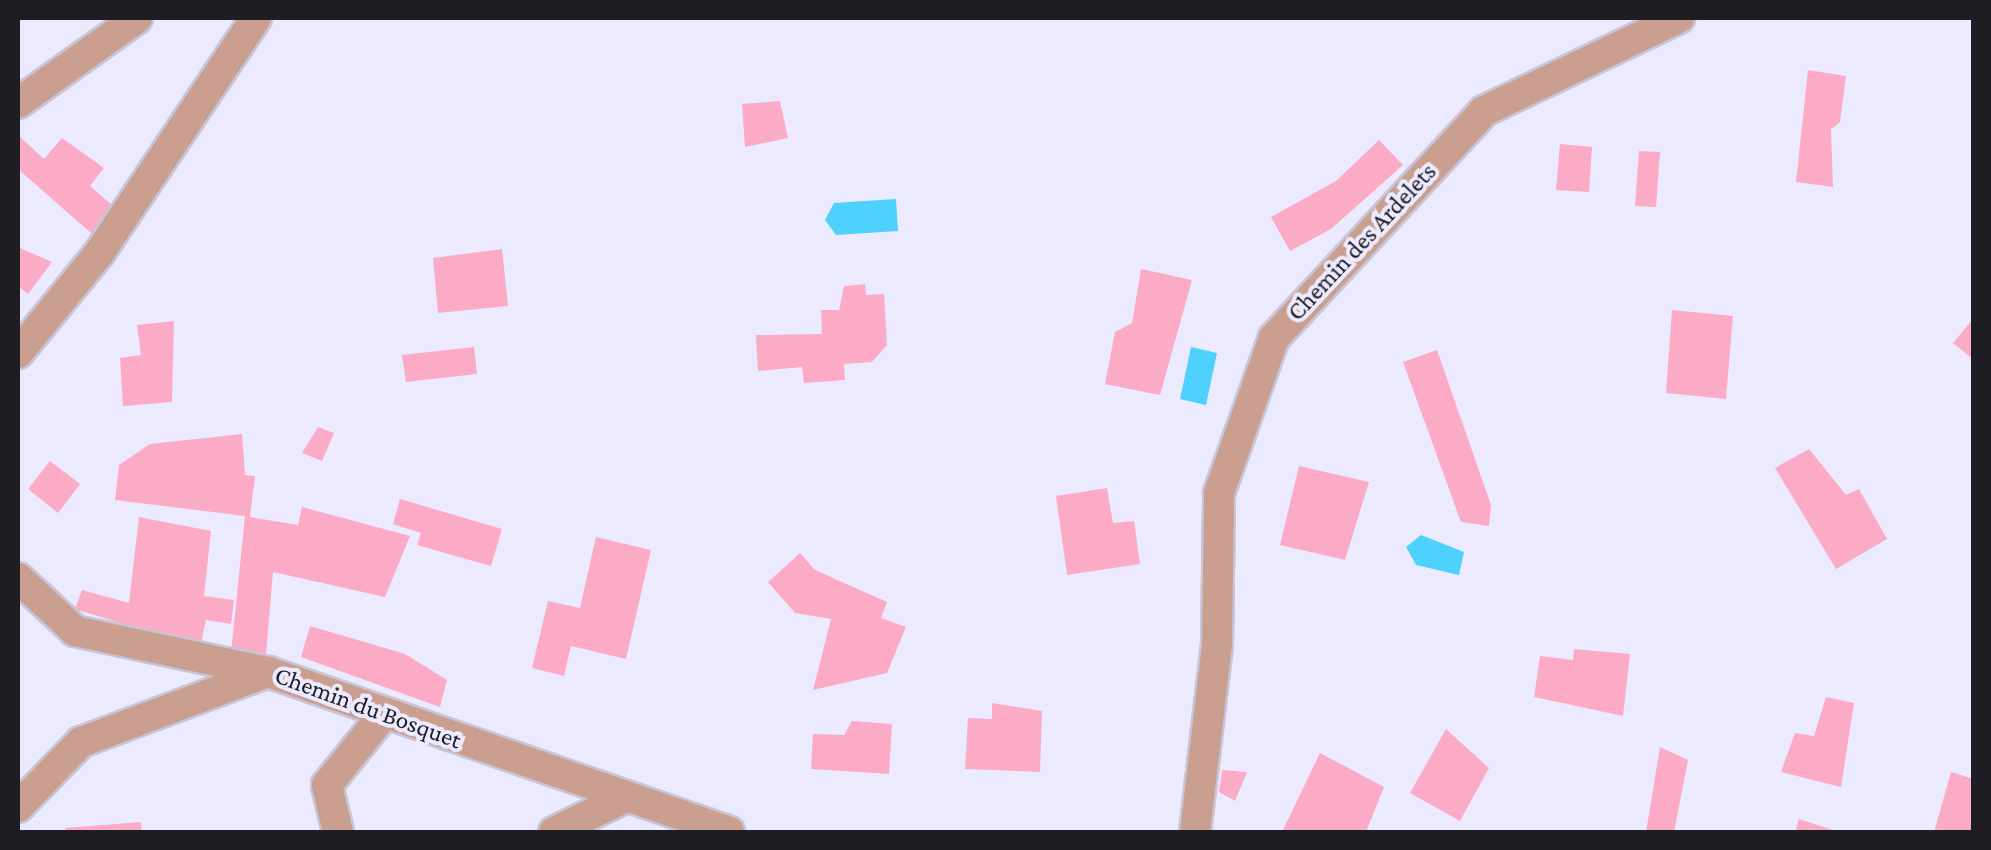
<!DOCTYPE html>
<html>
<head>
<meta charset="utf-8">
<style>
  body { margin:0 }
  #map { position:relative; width:1991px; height:850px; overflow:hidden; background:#eceafe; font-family:"Crimson Pro",serif }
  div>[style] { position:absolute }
  .water>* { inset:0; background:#4ed1fc }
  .building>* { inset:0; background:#fcabc7 }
  .roads { filter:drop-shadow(2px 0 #c7c5d7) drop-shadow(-2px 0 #c7c5d7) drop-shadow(0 2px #c7c5d7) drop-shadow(0 -2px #c7c5d7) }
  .minor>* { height:30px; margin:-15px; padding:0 15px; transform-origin:15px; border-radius:15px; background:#cb9f8f }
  span { translate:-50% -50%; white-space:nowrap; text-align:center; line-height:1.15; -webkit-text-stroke:8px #eceafe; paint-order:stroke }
  .street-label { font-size:25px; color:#1e1d24 }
  .frame { position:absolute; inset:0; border:20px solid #1e1d24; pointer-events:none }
</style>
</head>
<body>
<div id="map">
  <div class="water">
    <i style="clip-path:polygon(896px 199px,898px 231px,836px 235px,825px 220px,834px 203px)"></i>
    <i style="clip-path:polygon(1191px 347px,1217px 353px,1206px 405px,1180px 399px)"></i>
    <i style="clip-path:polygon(1421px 535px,1464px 552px,1459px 575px,1416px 565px,1406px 547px)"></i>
  </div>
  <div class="building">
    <i style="clip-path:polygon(1808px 70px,1846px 76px,1840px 122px,1831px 129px,1833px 187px,1796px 182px)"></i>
    <i style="clip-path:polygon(780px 101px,788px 138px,745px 147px,742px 104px)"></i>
    <i style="clip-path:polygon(18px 135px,44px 159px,62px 138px,104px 168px,90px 186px,112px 205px,92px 234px,18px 169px)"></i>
    <i style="clip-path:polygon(1379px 140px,1403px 165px,1331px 229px,1290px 251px,1271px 217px,1336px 181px)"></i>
    <i style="clip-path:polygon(1560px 144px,1592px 147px,1589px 192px,1556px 190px)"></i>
    <i style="clip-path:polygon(1639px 151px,1660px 152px,1656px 207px,1635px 206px)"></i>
    <i style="clip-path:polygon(18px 247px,52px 262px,28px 294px,18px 286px)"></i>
    <i style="clip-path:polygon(502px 249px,508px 306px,438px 313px,433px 258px)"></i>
    <i style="clip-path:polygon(1141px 269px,1192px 280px,1160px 395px,1105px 384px,1115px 332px,1132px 323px)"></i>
    <i style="clip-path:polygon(865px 284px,866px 295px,884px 294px,887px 345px,872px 362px,844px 364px,845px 380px,804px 383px,802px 367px,758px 371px,756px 335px,822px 334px,821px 310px,839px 310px,844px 286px)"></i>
    <i style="clip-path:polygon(1672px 310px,1733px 316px,1726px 399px,1666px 393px)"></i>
    <i style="clip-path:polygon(1974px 318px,1974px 360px,1953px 343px)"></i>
    <i style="clip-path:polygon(174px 321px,172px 402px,123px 406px,120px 358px,141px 355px,137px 325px)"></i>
    <i style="clip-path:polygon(474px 347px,477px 374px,406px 382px,402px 355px)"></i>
    <i style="clip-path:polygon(1437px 350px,1491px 505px,1489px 526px,1461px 522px,1403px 362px)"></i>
    <i style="clip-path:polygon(318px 427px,334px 433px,322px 461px,302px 453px)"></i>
    <i style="clip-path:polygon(242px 434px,245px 475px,255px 476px,250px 517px,298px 525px,302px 507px,410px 536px,385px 597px,273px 572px,266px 655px,231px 653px,245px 516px,115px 500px,119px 465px,150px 444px)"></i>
    <i style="clip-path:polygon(1809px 449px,1846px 495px,1859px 489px,1887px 539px,1836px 569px,1775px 468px)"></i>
    <i style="clip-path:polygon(50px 461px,80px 484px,58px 513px,28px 489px)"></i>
    <i style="clip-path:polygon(1299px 466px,1369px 482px,1345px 560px,1280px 545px)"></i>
    <i style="clip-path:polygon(1107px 488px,1113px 523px,1134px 521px,1140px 564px,1067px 575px,1056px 496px)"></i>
    <i style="clip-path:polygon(400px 499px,502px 529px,491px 566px,417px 545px,421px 533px,393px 524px)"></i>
    <i style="clip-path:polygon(139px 517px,211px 531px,204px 596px,234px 600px,231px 624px,206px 620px,200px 648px,75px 609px,82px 590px,129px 603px)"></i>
    <i style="clip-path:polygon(596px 537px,651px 550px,626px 659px,571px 646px,564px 676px,532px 668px,548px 601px,580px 608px)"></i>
    <i style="clip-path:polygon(800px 553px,815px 570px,887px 602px,881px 618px,906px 627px,887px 673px,813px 690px,831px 619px,795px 613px,768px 582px)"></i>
    <i style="clip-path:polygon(310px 626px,405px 654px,447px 680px,440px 707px,301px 657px)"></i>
    <i style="clip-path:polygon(1574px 649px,1630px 654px,1623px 716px,1534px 697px,1540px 656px,1573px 660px)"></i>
    <i style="clip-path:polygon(1826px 697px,1854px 703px,1841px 787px,1781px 772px,1795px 733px,1814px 736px)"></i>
    <i style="clip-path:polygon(992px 703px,1042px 711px,1040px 772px,965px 769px,968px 718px,992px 719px)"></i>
    <i style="clip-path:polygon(852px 721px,892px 724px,889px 774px,811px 769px,813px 734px,844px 735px)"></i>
    <i style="clip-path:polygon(1446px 729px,1489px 768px,1460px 821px,1410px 793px)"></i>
    <i style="clip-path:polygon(1660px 747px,1688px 760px,1674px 832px,1646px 832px)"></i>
    <i style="clip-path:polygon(1320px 753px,1384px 787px,1366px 832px,1282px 832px)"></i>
    <i style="clip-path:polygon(1222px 770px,1247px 772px,1235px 801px,1219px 792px)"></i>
    <i style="clip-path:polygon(1951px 772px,1974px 779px,1974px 832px,1934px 832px)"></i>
    <i style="clip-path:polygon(1799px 819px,1839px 832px,1795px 832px)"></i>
    <i style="clip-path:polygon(141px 822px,142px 832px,66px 832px,65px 828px)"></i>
  </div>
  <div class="roads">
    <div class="minor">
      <i style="left:18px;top:103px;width:146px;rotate:-35.5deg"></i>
      <i style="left:18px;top:353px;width:130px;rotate:-50.9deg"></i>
      <i style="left:100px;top:252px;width:281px;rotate:-56.3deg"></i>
      <i style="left:18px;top:578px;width:78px;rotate:42.9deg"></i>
      <i style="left:75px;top:631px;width:197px;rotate:12deg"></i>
      <i style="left:268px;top:672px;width:488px;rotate:19.1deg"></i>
      <i style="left:18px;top:807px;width:91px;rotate:-45.9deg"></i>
      <i style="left:81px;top:742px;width:200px;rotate:-20.5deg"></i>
      <i style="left:338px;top:832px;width:48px;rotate:-103.2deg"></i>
      <i style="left:327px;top:785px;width:91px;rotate:-51.2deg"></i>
      <i style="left:554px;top:832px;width:78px;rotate:-25.9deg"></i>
      <i style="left:1195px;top:832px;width:189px;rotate:-83.3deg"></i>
      <i style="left:1217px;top:644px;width:151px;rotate:-89.2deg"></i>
      <i style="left:1219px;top:493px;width:164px;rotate:-70.5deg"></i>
      <i style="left:1274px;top:338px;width:309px;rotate:-47.2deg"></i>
      <i style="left:1484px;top:111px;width:216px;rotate:-25.5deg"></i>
    </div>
  </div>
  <div class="street-label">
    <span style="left:1362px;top:242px;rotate:-47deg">Chemin des Ardelets</span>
    <span style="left:368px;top:708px;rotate:20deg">Chemin du Bosquet</span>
  </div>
  <div class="frame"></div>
</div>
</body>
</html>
